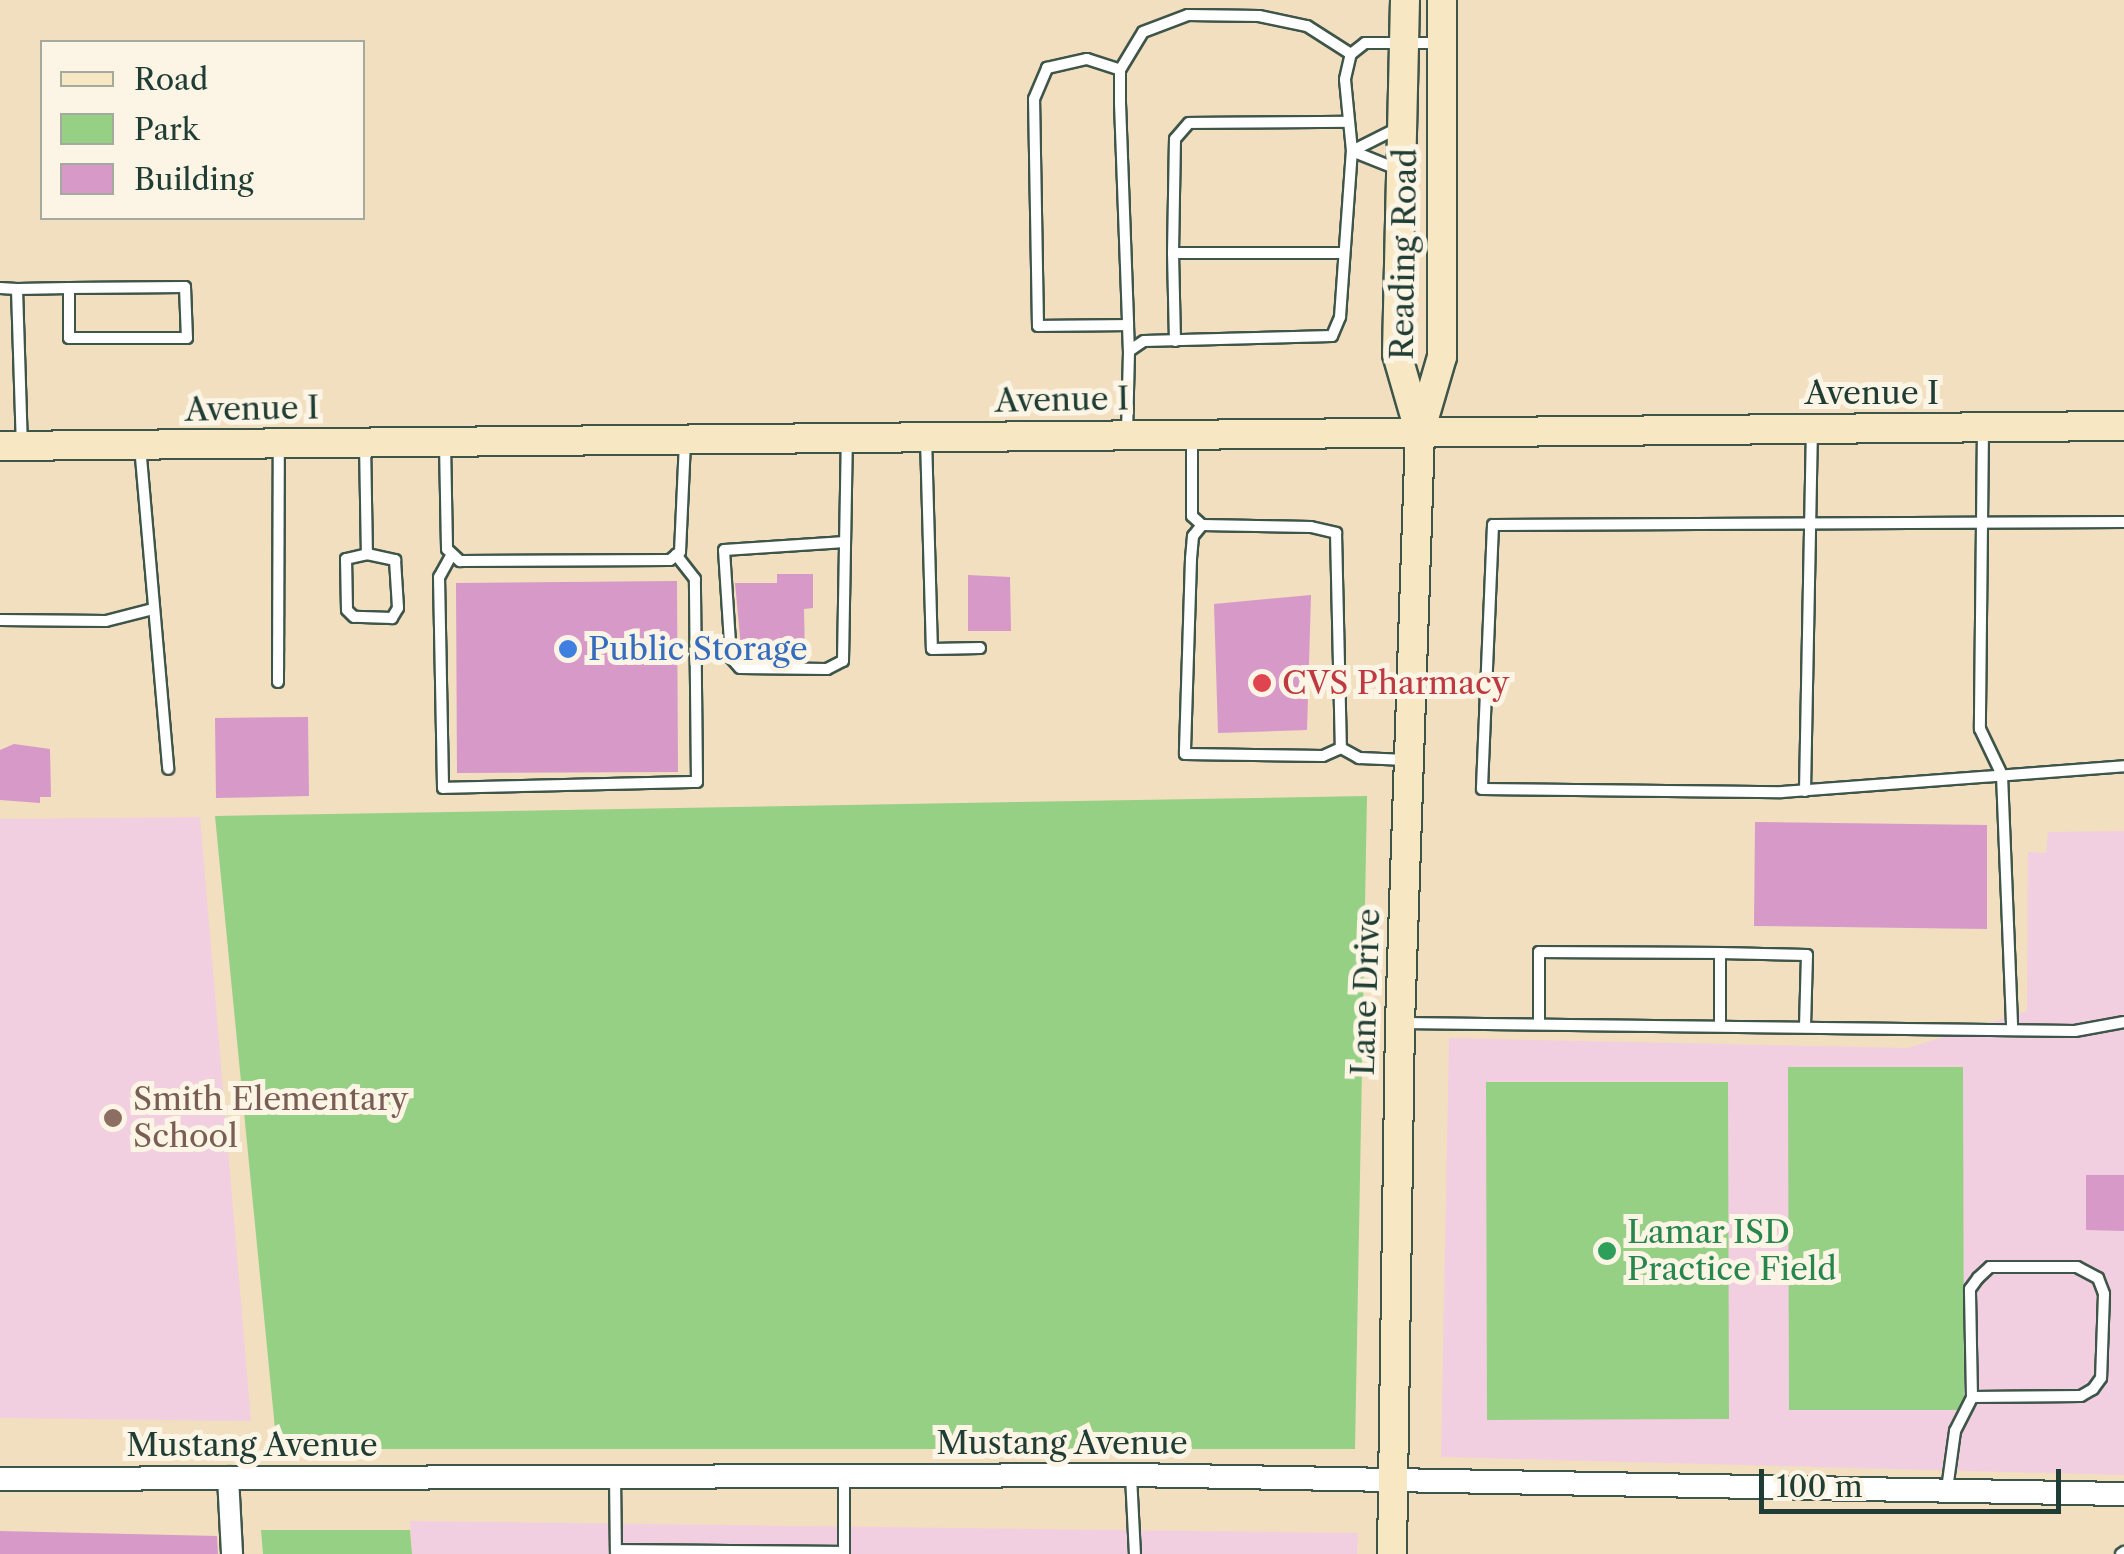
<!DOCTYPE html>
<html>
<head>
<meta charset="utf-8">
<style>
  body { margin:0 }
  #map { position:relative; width:2124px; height:1554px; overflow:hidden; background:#f1dfc0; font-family:"Libre Caslon Text",serif }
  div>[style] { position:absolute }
  .built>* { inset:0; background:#f2cfe0 }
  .green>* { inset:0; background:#96d084 }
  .building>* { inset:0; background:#d799c8 }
  .roads { filter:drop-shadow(2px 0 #3e5549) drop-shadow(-2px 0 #3e5549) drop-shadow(0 2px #3e5549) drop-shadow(0 -2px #3e5549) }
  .service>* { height:10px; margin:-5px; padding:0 5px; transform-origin:5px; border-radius:5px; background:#fff }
  .minor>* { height:20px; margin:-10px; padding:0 10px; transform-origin:10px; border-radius:10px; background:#fff }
  .tertiary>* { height:22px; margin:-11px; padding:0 11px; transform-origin:11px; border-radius:11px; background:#fff }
  .secondary>* { height:28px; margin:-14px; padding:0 14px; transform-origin:14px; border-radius:14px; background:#f7e8c3 }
  .dots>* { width:28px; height:28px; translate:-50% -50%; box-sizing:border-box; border:5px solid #fcf5e5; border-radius:50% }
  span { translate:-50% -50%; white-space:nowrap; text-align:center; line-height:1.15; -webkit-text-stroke:10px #fcf5e5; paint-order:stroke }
  .street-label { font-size:32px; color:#1f3d34 }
  .shop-label { font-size:32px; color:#366cbe }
  .left { translate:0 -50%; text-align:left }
  .health-label { font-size:32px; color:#be3a42 }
  .education-label { font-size:32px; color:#785e54 }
  .leisure-label { font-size:32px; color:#27864d }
  .legend { position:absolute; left:40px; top:40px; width:325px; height:180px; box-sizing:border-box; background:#fcf5e5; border:2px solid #a4ab9e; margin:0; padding:12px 18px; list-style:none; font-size:30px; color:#1f3d34 }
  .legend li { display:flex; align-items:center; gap:20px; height:50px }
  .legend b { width:50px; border:2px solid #a4ab9e }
  .scale { position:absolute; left:1759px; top:1469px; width:302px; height:45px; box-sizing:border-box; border:5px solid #1f3d34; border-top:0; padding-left:12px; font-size:30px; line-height:35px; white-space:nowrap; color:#1f3d34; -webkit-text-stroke:8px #fcf5e5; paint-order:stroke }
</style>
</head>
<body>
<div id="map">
  <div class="built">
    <i style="clip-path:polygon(200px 817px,251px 1421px,0 1418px,0 819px)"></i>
    <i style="clip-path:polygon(2124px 831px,2124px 1475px,1441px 1457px,1449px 1038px,1908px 1048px,2027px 1011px,2028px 852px,2046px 853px,2048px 832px)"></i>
    <i style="clip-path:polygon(410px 1521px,1358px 1533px,1357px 1554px,412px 1554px)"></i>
  </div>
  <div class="green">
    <i style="clip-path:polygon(1367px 796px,1355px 1449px,277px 1449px,215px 816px)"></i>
    <i style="clip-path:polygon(1788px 1067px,1963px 1067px,1964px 1410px,1789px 1410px)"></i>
    <i style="clip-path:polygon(1486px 1082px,1728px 1082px,1729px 1419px,1487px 1420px)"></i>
    <i style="clip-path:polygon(261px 1530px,410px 1530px,412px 1554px,263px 1554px)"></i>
  </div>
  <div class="building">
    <i style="clip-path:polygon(777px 574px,813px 574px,813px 608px,804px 609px,805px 656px,742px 658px,735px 583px,777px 583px)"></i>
    <i style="clip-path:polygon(968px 575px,1010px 577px,1011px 631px,968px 631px)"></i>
    <i style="clip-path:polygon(677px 581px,678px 772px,457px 773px,456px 583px)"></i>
    <i style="clip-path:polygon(1311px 595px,1307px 730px,1218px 733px,1214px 604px)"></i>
    <i style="clip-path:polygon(308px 717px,309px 796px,216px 798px,215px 718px)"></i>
    <i style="clip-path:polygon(14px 744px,50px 749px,51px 797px,40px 797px,40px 803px,0 800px,0 750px)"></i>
    <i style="clip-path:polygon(1755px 822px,1987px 825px,1987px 929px,1754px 926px)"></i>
    <i style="clip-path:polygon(2086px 1175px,2124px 1175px,2124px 1231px,2086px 1230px)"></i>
    <i style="clip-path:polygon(0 1531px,217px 1536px,218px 1554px,0 1554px)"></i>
  </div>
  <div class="roads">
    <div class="service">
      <i style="left:1120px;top:70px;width:44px;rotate:-58.8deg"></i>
      <i style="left:1143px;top:32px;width:48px;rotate:-20.7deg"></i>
      <i style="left:1188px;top:15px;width:71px;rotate:0.8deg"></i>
      <i style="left:1259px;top:16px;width:49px;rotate:11.8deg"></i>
      <i style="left:1307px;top:26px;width:52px;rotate:32.5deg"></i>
      <i style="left:1352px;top:151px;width:54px;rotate:-26.6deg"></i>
      <i style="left:1352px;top:151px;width:48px;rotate:21.8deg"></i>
      <i style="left:1173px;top:253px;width:114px;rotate:-89deg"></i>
      <i style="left:1175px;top:139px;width:21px;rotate:-49deg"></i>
      <i style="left:1189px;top:123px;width:160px;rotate:-0.4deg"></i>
      <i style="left:0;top:288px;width:17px;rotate:3deg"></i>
      <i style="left:17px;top:289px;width:156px;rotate:88.2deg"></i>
      <i style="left:17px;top:289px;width:52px;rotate:-1.1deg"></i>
      <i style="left:69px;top:288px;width:116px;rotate:-0.5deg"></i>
      <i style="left:185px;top:287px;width:51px;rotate:87.8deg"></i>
      <i style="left:187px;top:338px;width:118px;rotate:180deg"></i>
      <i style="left:69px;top:338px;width:50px;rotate:-90deg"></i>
      <i style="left:1128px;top:325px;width:90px;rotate:179.4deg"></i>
      <i style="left:1038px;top:326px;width:227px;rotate:-91deg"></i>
      <i style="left:1034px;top:99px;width:34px;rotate:-67deg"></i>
      <i style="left:1047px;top:68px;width:41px;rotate:-12.7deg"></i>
      <i style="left:1087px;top:59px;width:35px;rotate:18deg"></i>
      <i style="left:1120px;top:70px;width:33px;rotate:90deg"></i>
      <i style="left:1120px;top:103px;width:222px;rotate:87.9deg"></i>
      <i style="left:1128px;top:325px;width:26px;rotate:88deg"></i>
      <i style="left:1175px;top:341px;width:88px;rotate:-91.3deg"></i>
      <i style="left:1173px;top:253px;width:171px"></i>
      <i style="left:1983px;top:428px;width:301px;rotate:90.6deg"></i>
      <i style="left:1980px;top:729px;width:51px;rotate:64.4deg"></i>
      <i style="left:2002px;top:775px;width:253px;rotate:87.7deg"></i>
      <i style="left:1127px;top:433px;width:82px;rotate:-88.6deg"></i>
      <i style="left:1129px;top:351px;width:18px;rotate:-34deg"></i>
      <i style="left:1144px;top:341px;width:188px;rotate:-1.5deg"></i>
      <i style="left:1332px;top:336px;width:21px;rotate:-67deg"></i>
      <i style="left:1340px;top:317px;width:166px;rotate:-85.9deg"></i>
      <i style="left:1352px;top:151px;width:72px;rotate:-95.6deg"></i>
      <i style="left:1345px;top:79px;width:26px;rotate:-77deg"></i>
      <i style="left:1351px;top:54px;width:18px;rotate:-38deg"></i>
      <i style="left:1365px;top:43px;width:76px"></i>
      <i style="left:926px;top:438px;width:211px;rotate:88.4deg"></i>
      <i style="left:932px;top:649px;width:48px;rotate:-1.2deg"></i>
      <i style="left:1192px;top:438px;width:78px;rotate:90deg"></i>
      <i style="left:1192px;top:516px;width:13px;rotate:42deg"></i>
      <i style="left:1202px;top:525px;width:109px;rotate:1.1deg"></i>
      <i style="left:1311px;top:527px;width:26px;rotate:13deg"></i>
      <i style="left:1336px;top:533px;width:215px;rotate:88.7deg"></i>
      <i style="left:1341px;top:748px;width:21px;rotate:29deg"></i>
      <i style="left:1359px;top:758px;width:48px;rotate:2.4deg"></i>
      <i style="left:365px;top:443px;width:111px;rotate:89deg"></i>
      <i style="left:367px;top:554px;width:29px;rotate:12deg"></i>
      <i style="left:395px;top:560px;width:48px;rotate:86.4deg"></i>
      <i style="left:398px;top:608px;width:12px;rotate:121deg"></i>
      <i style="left:392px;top:618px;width:38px;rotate:-178deg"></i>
      <i style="left:354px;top:617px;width:10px;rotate:-135deg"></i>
      <i style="left:347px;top:610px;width:51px;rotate:-91.1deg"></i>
      <i style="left:346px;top:559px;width:22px;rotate:-13deg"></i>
      <i style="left:445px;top:444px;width:105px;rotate:88.9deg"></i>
      <i style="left:447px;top:549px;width:18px;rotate:43deg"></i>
      <i style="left:460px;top:561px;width:210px;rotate:-0.3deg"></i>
      <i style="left:670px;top:560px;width:13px;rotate:-39deg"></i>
      <i style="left:680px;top:552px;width:112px;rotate:-87.4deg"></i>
      <i style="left:140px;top:446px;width:324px;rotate:85deg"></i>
      <i style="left:2124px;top:522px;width:631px;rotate:179.73deg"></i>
      <i style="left:1493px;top:525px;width:264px;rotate:92.4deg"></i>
      <i style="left:1482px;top:789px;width:300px;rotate:0.6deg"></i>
      <i style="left:1782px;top:792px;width:343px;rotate:-4.3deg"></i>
      <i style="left:1202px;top:525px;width:14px;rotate:129deg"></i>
      <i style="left:1193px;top:536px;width:23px;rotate:95deg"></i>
      <i style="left:1191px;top:559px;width:195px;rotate:91.8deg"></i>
      <i style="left:1185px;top:754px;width:138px;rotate:0.8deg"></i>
      <i style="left:1323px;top:756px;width:20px;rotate:-24deg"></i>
      <i style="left:845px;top:542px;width:121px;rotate:176.2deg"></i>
      <i style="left:724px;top:550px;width:108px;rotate:86.3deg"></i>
      <i style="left:731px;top:658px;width:13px;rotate:48deg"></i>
      <i style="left:740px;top:668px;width:87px;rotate:0.7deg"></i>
      <i style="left:827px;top:669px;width:18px;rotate:-27deg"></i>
      <i style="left:843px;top:661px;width:222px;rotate:-89deg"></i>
      <i style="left:452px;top:554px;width:26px;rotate:119deg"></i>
      <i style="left:439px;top:577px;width:211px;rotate:88.9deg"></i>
      <i style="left:443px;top:788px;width:254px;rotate:-1.4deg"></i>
      <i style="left:697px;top:782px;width:203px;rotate:-90.6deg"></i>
      <i style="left:695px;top:579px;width:31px;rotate:-128deg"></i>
      <i style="left:0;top:620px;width:106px;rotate:0.5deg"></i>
      <i style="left:106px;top:621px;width:49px;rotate:-14.3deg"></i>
      <i style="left:278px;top:682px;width:238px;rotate:-89.8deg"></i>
      <i style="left:1805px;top:791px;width:359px;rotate:-88.9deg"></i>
      <i style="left:1720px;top:953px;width:87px;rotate:1.3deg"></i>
      <i style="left:1807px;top:955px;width:71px;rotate:91.6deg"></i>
      <i style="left:1401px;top:1023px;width:674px;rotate:0.68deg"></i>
      <i style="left:2075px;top:1031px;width:50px;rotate:-10.4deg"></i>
      <i style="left:1539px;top:1024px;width:72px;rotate:-90deg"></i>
      <i style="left:1539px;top:952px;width:181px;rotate:0.3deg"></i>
      <i style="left:1720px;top:953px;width:73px;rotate:90deg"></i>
      <i style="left:615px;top:1476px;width:77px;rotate:89.3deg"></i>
      <i style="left:1131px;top:1476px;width:78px;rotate:87.1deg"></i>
      <i style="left:844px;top:1477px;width:77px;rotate:90deg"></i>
      <i style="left:1947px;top:1489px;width:59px;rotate:-82.1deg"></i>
      <i style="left:1955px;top:1431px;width:38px;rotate:-63deg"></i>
      <i style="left:1972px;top:1397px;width:108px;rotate:-91.1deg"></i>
      <i style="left:1970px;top:1289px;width:14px;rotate:-54deg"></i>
      <i style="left:1978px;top:1278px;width:16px;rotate:-43deg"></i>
      <i style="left:1990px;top:1267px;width:87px"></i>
      <i style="left:2077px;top:1267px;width:24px;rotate:28deg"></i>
      <i style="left:2098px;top:1278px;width:17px;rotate:69deg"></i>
      <i style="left:2104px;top:1294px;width:84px;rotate:92deg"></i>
      <i style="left:2101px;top:1378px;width:14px;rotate:126deg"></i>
      <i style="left:2093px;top:1389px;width:14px;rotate:150deg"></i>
      <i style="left:2081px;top:1396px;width:109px;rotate:179.5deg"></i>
      <i style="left:616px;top:1550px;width:228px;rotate:0.5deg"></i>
      <i style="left:2121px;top:1554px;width:4px;rotate:-34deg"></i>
    </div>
    <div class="minor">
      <i style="left:228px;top:1477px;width:77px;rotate:87deg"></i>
    </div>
    <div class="tertiary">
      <i style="left:0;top:1479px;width:1131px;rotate:-0.2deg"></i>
      <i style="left:1131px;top:1475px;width:993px;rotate:1.1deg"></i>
    </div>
    <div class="secondary">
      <i style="left:1405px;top:0;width:354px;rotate:91.3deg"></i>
      <i style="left:1397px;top:354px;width:79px;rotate:73.9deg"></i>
      <i style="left:0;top:446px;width:2124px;rotate:-0.54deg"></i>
      <i style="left:1392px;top:1554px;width:531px;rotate:-89.14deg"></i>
      <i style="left:1400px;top:1023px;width:591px;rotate:-88.06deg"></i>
      <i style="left:1420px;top:432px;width:78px;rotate:-73.7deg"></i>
      <i style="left:1442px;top:357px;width:357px;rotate:-90deg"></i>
    </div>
  </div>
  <div class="dots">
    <i style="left:568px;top:649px;background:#3f7fe0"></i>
    <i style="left:1262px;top:683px;background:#e0444e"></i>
    <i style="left:113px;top:1118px;background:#8d6e63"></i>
    <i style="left:1607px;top:1251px;background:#2e9e5b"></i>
  </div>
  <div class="street-label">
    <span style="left:1404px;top:254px;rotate:-89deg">Reading Road</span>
    <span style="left:1872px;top:393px">Avenue I</span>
    <span style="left:1062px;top:400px;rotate:-1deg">Avenue I</span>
    <span style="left:252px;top:409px;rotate:-1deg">Avenue I</span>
    <span style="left:1366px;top:992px;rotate:-88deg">Lane Drive</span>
    <span style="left:1062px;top:1443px">Mustang Avenue</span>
    <span style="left:252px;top:1445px">Mustang Avenue</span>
  </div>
  <div class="shop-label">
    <span class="left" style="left:588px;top:649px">Public Storage</span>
  </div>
  <div class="health-label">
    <span class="left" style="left:1282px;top:683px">CVS Pharmacy</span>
  </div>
  <div class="education-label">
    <span class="left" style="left:133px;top:1118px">Smith Elementary<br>School</span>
  </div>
  <div class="leisure-label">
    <span class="left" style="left:1627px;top:1251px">Lamar ISD<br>Practice Field</span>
  </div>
  <ul class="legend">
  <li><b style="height:12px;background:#f7e8c3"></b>Road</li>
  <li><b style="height:28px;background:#96d084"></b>Park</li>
  <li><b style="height:28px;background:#d799c8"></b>Building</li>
  </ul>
  <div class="scale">100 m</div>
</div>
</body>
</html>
